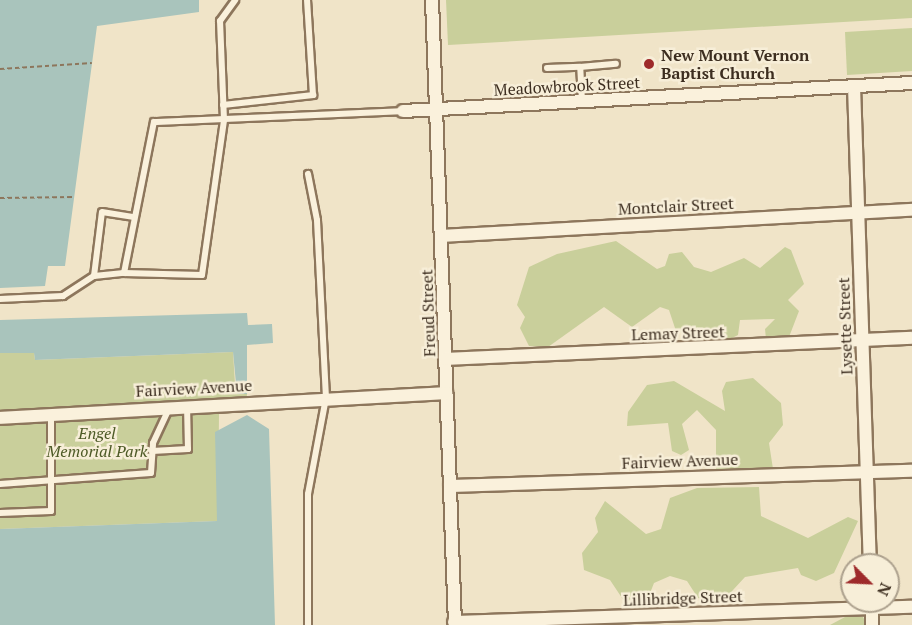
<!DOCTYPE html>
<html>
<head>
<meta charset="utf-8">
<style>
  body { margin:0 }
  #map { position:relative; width:912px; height:625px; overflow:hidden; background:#f0e4c8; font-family:"PT Serif",serif }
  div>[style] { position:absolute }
  .green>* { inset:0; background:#c9cf9b }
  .water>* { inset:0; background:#a9c4bc }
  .path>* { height:2px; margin-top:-1px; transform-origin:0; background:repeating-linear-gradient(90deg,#8d765c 0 4.5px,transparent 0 7.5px) }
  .roads { filter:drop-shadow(2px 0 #8d765c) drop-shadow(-2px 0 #8d765c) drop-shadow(0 2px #8d765c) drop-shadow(0 -2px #8d765c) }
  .lane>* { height:6px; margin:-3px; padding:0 3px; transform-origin:3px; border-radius:3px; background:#faf1dc }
  .street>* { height:12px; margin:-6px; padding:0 6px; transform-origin:6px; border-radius:6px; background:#faf1dc }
  .dots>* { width:16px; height:16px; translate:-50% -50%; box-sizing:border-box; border:3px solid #f7eed8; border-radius:50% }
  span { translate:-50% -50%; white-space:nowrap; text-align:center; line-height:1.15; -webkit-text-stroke:5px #f7eed8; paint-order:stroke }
  .poi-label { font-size:16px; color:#3d2e20; font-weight:700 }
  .left { translate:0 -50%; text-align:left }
  .street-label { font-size:16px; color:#3d2e20 }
  .park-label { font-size:16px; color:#4d5a26; font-style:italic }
  .north { position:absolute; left:840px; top:553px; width:60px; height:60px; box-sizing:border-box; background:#f7eed8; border:2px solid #ada18e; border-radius:50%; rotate:114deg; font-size:16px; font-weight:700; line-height:24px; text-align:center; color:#3d2e20 }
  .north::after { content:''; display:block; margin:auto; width:21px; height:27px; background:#9e2a2b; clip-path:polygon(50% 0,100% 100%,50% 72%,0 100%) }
</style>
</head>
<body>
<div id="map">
  <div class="green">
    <i style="clip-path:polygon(446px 0,912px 0,912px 18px,448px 45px)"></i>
    <i style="clip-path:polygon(912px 28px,912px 71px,847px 75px,845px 32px)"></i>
    <i style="clip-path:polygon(616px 241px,657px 269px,665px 266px,669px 254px,682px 252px,694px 267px,711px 272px,744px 258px,760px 268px,785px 247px,791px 250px,804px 284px,788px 300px,799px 311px,789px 337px,766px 339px,765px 329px,775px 319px,740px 320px,738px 335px,728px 340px,707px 329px,691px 335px,676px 331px,669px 310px,660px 307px,632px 327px,604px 307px,548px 347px,529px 346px,520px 328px,525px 317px,517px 305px,529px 267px,557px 254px)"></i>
    <i style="clip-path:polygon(233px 352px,235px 384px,237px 394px,247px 394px,246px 412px,219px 414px,218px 521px,0 529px,0 353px,34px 353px,35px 360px)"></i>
    <i style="clip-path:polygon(753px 378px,781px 403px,783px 425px,769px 443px,773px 469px,716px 471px,716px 430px,697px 410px,682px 424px,689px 450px,681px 455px,672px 451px,668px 423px,627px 426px,628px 412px,647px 385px,674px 381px,725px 411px,722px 391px,726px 382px)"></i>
    <i style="clip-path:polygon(759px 487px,761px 516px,808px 538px,848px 517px,858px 521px,834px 573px,816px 581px,801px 575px,798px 568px,745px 577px,721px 603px,698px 598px,687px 581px,670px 576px,654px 583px,645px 606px,628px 607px,610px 580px,584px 570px,582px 553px,598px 532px,595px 518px,605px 501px,646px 534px,661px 529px,670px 498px,697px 488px)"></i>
    <i style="clip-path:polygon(845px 617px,863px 617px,867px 625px,830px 625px)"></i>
  </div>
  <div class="water">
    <i style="clip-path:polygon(0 0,199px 0,199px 12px,97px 26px,65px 266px,48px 266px,45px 286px,0 288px)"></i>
    <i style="clip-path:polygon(247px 313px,248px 325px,272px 324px,273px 343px,247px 345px,247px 394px,237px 394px,233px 352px,35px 360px,34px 353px,0 353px,0 320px)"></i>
    <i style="clip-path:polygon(247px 415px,269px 429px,275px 625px,0 625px,0 529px,217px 521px,215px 432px)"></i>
  </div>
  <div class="path">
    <i style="left:0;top:69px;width:92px;rotate:-3.7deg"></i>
    <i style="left:0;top:198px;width:74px;rotate:-0.8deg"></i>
  </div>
  <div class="roads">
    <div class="lane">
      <i style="left:547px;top:68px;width:33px;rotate:-2deg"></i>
      <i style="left:582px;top:101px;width:34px;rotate:-93deg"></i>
      <i style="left:580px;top:67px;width:36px;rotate:-5deg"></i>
      <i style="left:223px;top:105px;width:91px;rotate:-6.3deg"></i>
      <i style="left:313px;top:95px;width:95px;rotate:-93.6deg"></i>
      <i style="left:124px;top:273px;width:78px;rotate:1.5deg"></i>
      <i style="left:202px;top:275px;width:157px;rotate:-81.9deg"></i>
      <i style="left:224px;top:120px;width:99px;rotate:-92.3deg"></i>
      <i style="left:220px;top:21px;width:26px;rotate:-54deg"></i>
      <i style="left:94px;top:276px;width:64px;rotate:-82.9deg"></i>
      <i style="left:102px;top:212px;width:31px;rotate:9deg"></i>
      <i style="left:0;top:299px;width:63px;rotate:-2.7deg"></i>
      <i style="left:63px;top:296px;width:37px;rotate:-33deg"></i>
      <i style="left:94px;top:276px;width:30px;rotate:-6deg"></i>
      <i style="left:124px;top:273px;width:154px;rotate:-78.8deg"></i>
      <i style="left:154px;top:122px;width:249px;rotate:-2.5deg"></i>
      <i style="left:152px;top:451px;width:36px;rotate:-3deg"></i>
      <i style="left:188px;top:449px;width:43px;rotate:-91.3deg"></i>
      <i style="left:0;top:484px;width:151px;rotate:-4.2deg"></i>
      <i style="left:151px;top:473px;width:30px;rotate:-86deg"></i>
      <i style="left:153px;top:443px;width:38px;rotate:-65deg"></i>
      <i style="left:0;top:513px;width:51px;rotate:-2.2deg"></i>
      <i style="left:51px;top:511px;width:96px;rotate:-90deg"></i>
      <i style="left:308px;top:625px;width:131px;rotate:-90deg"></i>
      <i style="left:308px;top:494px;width:98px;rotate:-79.4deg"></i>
      <i style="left:326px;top:398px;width:178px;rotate:-92.9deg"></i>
      <i style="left:317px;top:220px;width:47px;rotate:-101.1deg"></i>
    </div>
    <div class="street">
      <i style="left:432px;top:0;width:625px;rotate:87.89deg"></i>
      <i style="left:854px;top:86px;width:479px;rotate:88.1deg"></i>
      <i style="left:403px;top:111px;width:510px;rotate:-3.15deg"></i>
      <i style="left:442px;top:236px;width:471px;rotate:-3.2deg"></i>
      <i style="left:445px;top:359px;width:467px;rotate:-2.6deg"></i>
      <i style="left:0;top:418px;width:447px;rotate:-3.2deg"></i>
      <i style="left:450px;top:486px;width:462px;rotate:-1.9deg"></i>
      <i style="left:872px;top:602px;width:23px;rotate:90deg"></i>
      <i style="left:454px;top:622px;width:458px;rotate:-1.9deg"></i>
    </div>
  </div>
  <div class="dots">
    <i style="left:649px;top:64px;background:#9e2a2b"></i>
  </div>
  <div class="poi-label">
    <span class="left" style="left:661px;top:64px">New Mount Vernon<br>Baptist Church</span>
  </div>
  <div class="street-label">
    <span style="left:567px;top:86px;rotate:-3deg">Meadowbrook Street</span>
    <span style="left:676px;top:206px;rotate:-3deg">Montclair Street</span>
    <span style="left:428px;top:313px;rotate:-92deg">Freud Street</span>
    <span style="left:845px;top:326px;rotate:-92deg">Lysette Street</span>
    <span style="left:678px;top:333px;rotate:-2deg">Lemay Street</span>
    <span style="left:194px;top:388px;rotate:-3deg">Fairview Avenue</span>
    <span style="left:680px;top:461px;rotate:-2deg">Fairview Avenue</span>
    <span style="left:683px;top:598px;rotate:-2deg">Lillibridge Street</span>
  </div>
  <div class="park-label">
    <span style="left:97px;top:442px">Engel<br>Memorial Park</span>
  </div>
  <div class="north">N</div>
</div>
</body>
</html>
